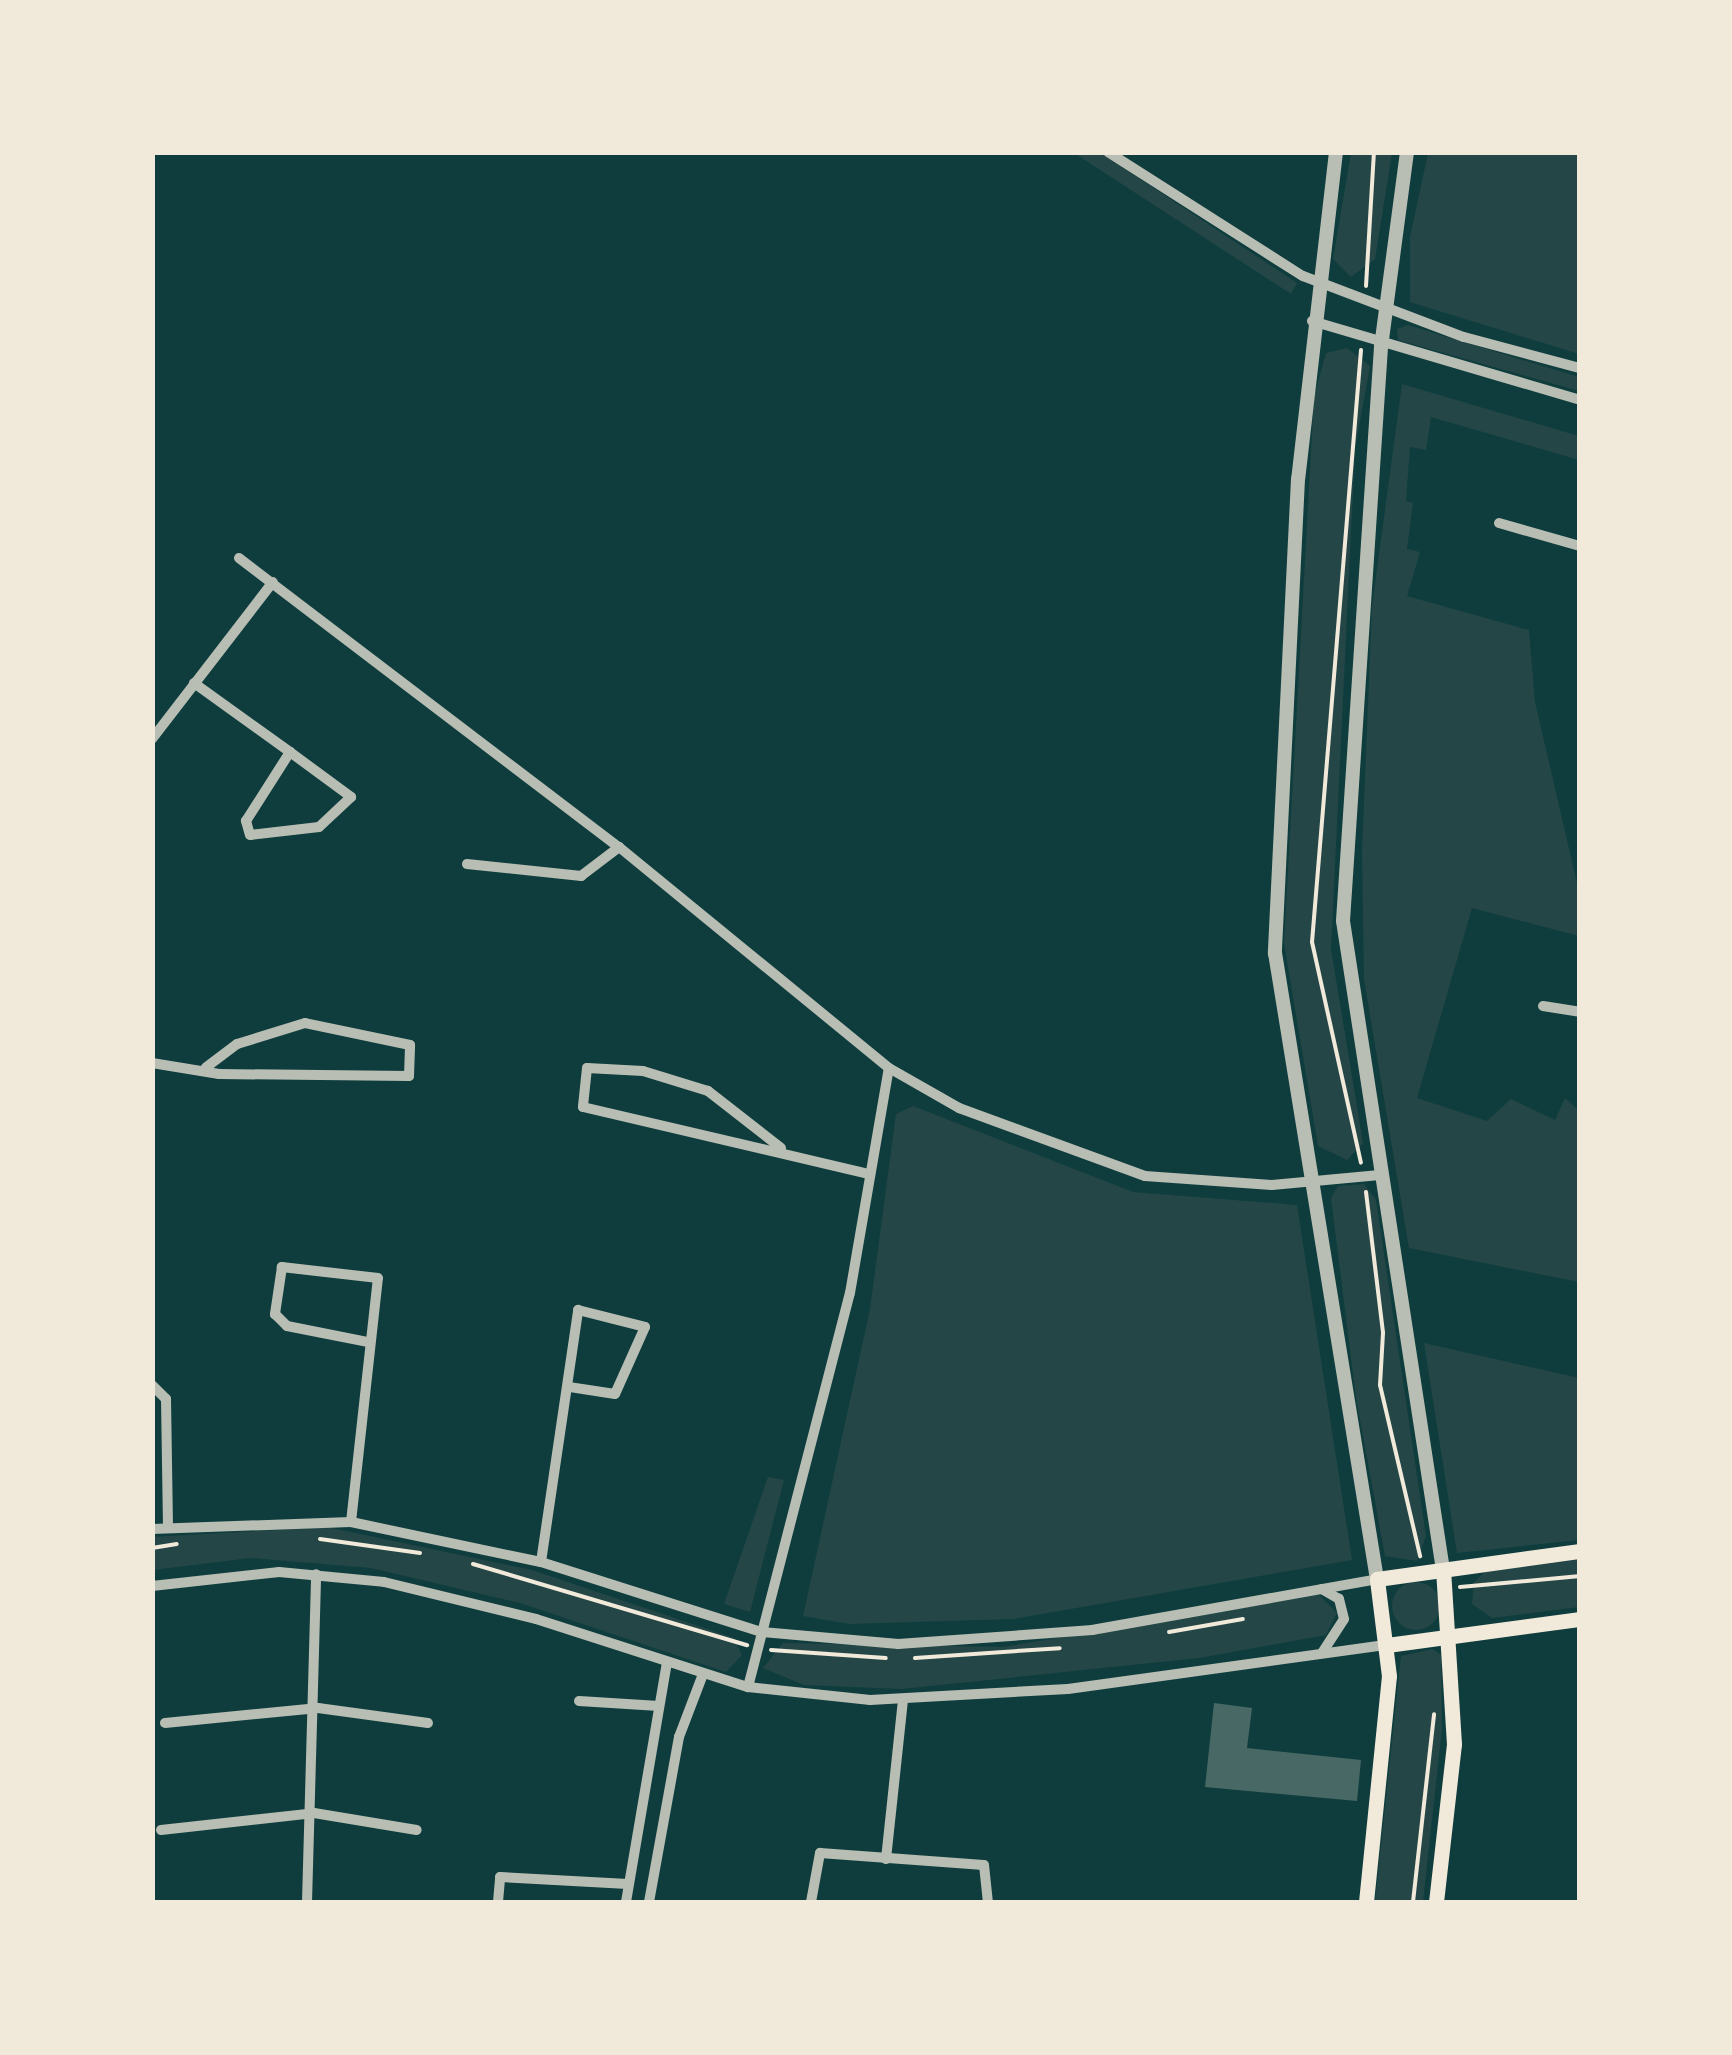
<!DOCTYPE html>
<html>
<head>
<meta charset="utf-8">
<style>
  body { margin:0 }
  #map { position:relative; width:1732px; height:2055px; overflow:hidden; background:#0f3d3e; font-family:Barlow,sans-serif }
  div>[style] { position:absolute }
  .green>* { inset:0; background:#244646 }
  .round { border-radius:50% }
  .building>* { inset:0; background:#486865 }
  .path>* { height:4px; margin:-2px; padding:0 2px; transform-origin:2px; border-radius:2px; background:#f1e9da }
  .minor>* { height:10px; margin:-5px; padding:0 5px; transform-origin:5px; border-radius:5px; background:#b8beb3 }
  .tertiary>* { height:14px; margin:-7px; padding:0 7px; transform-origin:7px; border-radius:7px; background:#b8beb3 }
  .secondary>* { height:15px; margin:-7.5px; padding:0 7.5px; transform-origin:7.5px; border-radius:7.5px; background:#f1e9da }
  span { translate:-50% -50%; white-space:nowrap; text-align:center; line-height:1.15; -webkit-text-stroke:9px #f1e9da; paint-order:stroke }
  .frame { position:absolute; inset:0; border:155px solid #f1e9da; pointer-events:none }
</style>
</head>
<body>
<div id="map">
  <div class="green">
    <i style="clip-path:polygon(1074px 153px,1101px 153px,1297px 283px,1291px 294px)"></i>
    <i style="clip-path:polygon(1351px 153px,1392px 153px,1375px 259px,1351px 277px,1333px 259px)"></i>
    <i style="clip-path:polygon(1428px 153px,1579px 153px,1579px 354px,1410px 302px,1410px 237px)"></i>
    <i style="clip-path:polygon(1408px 325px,1579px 377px,1579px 391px,1398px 340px,1397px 329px)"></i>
    <i style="clip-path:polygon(1347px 348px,1370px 366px,1355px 449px,1331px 949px,1363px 1143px,1347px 1160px,1318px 1146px,1284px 943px,1314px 397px,1326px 353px)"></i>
    <i style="clip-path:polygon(1402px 384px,1579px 436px,1579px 460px,1431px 417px,1426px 450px,1410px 447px,1406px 501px,1413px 503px,1407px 549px,1420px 552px,1407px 596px,1529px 630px,1535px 702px,1580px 896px,1579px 936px,1472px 908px,1417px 1098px,1487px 1121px,1511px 1099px,1555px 1120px,1565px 1098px,1579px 1111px,1579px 1282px,1409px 1248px,1364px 979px,1362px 852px,1372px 606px)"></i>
    <i style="clip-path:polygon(913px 1106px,1133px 1192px,1297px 1205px,1352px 1560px,1013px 1619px,849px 1624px,803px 1616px,870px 1309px,896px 1114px)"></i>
    <i style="clip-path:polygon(1364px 1184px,1376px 1200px,1426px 1536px,1417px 1561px,1385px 1556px,1356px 1398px,1331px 1198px,1338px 1186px)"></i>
    <i style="clip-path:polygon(1424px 1343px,1579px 1378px,1579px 1540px,1457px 1553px)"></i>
    <i style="clip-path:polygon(768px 1477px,784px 1480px,750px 1612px,724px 1604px)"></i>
    <i style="clip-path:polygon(327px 1527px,532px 1570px,734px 1638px,742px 1655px,726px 1672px,520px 1603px,371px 1568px,250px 1558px,153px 1570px,152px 1537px)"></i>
    <i style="clip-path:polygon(1579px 1558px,1579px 1607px,1492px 1618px,1472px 1604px,1474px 1582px,1487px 1570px)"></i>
    <i class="round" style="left:1392px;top:1582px;width:48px;height:48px"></i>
    <i style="clip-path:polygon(1319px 1595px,1337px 1613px,1326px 1635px,1199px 1658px,902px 1689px,804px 1685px,763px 1668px,783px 1643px,1003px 1647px)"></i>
    <i style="clip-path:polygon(1433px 1649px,1441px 1655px,1442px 1728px,1423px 1902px,1375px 1902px,1401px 1656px)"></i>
  </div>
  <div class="building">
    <i style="clip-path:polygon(1214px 1703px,1252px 1708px,1247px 1748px,1361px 1760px,1357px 1801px,1205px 1787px)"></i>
  </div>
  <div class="path">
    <i style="left:1366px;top:286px;width:134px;rotate:-86.6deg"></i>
    <i style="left:1361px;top:350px;width:594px;rotate:94.73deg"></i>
    <i style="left:1312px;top:942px;width:226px;rotate:77.5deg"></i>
    <i style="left:1366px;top:1192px;width:142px;rotate:83.1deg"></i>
    <i style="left:1383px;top:1333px;width:52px;rotate:93.3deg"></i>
    <i style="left:1380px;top:1385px;width:176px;rotate:76.8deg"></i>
    <i style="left:320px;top:1539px;width:101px;rotate:8deg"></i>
    <i style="left:152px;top:1548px;width:25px;rotate:-9deg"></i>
    <i style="left:473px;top:1564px;width:286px;rotate:16.5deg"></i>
    <i style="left:1460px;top:1587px;width:121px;rotate:-5.2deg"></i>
    <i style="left:1169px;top:1632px;width:75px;rotate:-10deg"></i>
    <i style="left:771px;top:1650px;width:115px;rotate:4deg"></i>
    <i style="left:915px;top:1658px;width:145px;rotate:-3.9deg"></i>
    <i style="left:1413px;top:1902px;width:189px;rotate:-83.6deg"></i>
  </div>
  <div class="minor">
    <i style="left:1108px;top:152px;width:231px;rotate:32.5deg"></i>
    <i style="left:1303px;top:276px;width:172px;rotate:20.8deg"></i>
    <i style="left:1464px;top:337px;width:120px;rotate:15deg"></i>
    <i style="left:1312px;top:321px;width:279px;rotate:16.4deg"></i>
    <i style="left:1499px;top:523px;width:84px;rotate:15.9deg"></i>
    <i style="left:239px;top:558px;width:477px;rotate:37.3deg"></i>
    <i style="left:619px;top:847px;width:349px;rotate:39.3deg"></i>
    <i style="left:889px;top:1068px;width:81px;rotate:29.7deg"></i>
    <i style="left:959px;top:1108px;width:198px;rotate:20.1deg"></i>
    <i style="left:1145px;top:1176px;width:127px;rotate:4.1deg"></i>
    <i style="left:1272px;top:1185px;width:108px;rotate:-5.3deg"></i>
    <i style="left:194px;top:683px;width:118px;rotate:35.7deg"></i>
    <i style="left:290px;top:752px;width:76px;rotate:36.4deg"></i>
    <i style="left:351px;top:797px;width:44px;rotate:136.8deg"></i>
    <i style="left:319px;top:827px;width:69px;rotate:173.4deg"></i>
    <i style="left:250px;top:835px;width:15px;rotate:-106deg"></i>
    <i style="left:246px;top:821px;width:82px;rotate:-57.5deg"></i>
    <i style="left:152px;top:739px;width:198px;rotate:-52.4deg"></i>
    <i style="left:467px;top:864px;width:115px;rotate:6deg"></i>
    <i style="left:581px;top:876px;width:48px;rotate:-37.3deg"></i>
    <i style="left:1543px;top:1006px;width:37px;rotate:9deg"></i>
    <i style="left:152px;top:1063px;width:68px;rotate:9.3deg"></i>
    <i style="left:219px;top:1074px;width:190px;rotate:0.6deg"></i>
    <i style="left:409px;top:1076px;width:31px;rotate:-88deg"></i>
    <i style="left:410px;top:1045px;width:107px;rotate:-168.2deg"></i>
    <i style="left:305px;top:1023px;width:71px;rotate:162.8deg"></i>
    <i style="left:237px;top:1044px;width:39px;rotate:143deg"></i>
    <i style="left:781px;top:1148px;width:93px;rotate:-142deg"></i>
    <i style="left:708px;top:1091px;width:68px;rotate:-162.9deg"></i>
    <i style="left:643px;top:1071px;width:56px;rotate:-176.9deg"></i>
    <i style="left:587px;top:1068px;width:39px;rotate:96deg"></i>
    <i style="left:583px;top:1107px;width:294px;rotate:13.2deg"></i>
    <i style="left:152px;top:1385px;width:20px;rotate:45deg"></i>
    <i style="left:166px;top:1399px;width:127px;rotate:89.1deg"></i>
    <i style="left:351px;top:1522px;width:245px;rotate:-83.7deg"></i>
    <i style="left:378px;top:1278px;width:97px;rotate:-173.5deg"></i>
    <i style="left:282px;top:1267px;width:48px;rotate:98.5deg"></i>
    <i style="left:275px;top:1314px;width:17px;rotate:45deg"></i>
    <i style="left:287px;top:1326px;width:83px;rotate:11.2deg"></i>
    <i style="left:152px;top:1529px;width:199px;rotate:-2deg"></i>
    <i style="left:351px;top:1522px;width:194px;rotate:11.9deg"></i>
    <i style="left:541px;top:1562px;width:232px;rotate:17.6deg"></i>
    <i style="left:762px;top:1632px;width:137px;rotate:5deg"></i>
    <i style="left:898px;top:1644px;width:195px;rotate:-4.1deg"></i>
    <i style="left:1092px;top:1630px;width:290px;rotate:-10.1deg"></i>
    <i style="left:541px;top:1562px;width:255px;rotate:-81.6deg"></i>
    <i style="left:578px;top:1310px;width:69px;rotate:14.2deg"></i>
    <i style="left:645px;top:1327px;width:73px;rotate:114.1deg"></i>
    <i style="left:615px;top:1394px;width:47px;rotate:-171.3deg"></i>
    <i style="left:152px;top:1586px;width:128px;rotate:-6.3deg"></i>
    <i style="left:279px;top:1572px;width:105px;rotate:5.4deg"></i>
    <i style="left:384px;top:1582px;width:156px;rotate:13.7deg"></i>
    <i style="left:536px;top:1619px;width:223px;rotate:17.8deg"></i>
    <i style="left:748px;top:1687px;width:123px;rotate:6.1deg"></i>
    <i style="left:870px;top:1700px;width:198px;rotate:-3.2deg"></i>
    <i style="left:1068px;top:1689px;width:322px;rotate:-7.9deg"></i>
    <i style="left:1322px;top:1653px;width:40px;rotate:-57.1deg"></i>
    <i style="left:1344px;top:1619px;width:21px;rotate:-104deg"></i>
    <i style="left:1339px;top:1599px;width:20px;rotate:-150deg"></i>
    <i style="left:748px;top:1687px;width:407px;rotate:-75.5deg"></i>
    <i style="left:850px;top:1293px;width:228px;rotate:-80.2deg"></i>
    <i style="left:579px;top:1701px;width:80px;rotate:3.6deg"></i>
    <i style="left:165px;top:1723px;width:154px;rotate:-5.6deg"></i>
    <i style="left:318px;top:1708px;width:111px;rotate:7.8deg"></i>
    <i style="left:161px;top:1830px;width:154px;rotate:-6.3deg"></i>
    <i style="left:314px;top:1813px;width:104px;rotate:9.4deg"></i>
    <i style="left:886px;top:1859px;width:159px;rotate:-83.9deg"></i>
    <i style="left:307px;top:1902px;width:328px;rotate:-88.4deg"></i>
    <i style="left:498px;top:1902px;width:25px;rotate:-85deg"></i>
    <i style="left:500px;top:1877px;width:128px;rotate:3.1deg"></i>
    <i style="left:626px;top:1902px;width:243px;rotate:-80.3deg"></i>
    <i style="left:649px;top:1902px;width:168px;rotate:-79.7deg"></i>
    <i style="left:679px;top:1737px;width:67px;rotate:-69.1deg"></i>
    <i style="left:811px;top:1902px;width:50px;rotate:-79.6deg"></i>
    <i style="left:820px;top:1853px;width:164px;rotate:4.2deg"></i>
    <i style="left:984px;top:1865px;width:37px;rotate:84deg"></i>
  </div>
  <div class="tertiary">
    <i style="left:1336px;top:152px;width:329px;rotate:96.6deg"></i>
    <i style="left:1298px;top:479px;width:475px;rotate:92.8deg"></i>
    <i style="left:1275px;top:953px;width:634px;rotate:80.75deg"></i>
    <i style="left:1407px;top:152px;width:197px;rotate:97.6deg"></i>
    <i style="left:1381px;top:347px;width:575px;rotate:93.79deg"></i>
    <i style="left:1343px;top:921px;width:657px;rotate:81.24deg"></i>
  </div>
  <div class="secondary">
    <i style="left:1387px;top:1645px;width:195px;rotate:-7.7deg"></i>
    <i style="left:1366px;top:1902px;width:227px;rotate:-84.2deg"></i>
    <i style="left:1389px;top:1676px;width:98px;rotate:-97.1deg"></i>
    <i style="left:1377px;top:1579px;width:205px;rotate:-7.9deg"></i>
    <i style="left:1436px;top:1902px;width:159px;rotate:-83.5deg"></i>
    <i style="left:1454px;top:1744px;width:174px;rotate:-93.6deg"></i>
  </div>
  <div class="frame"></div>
</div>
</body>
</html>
